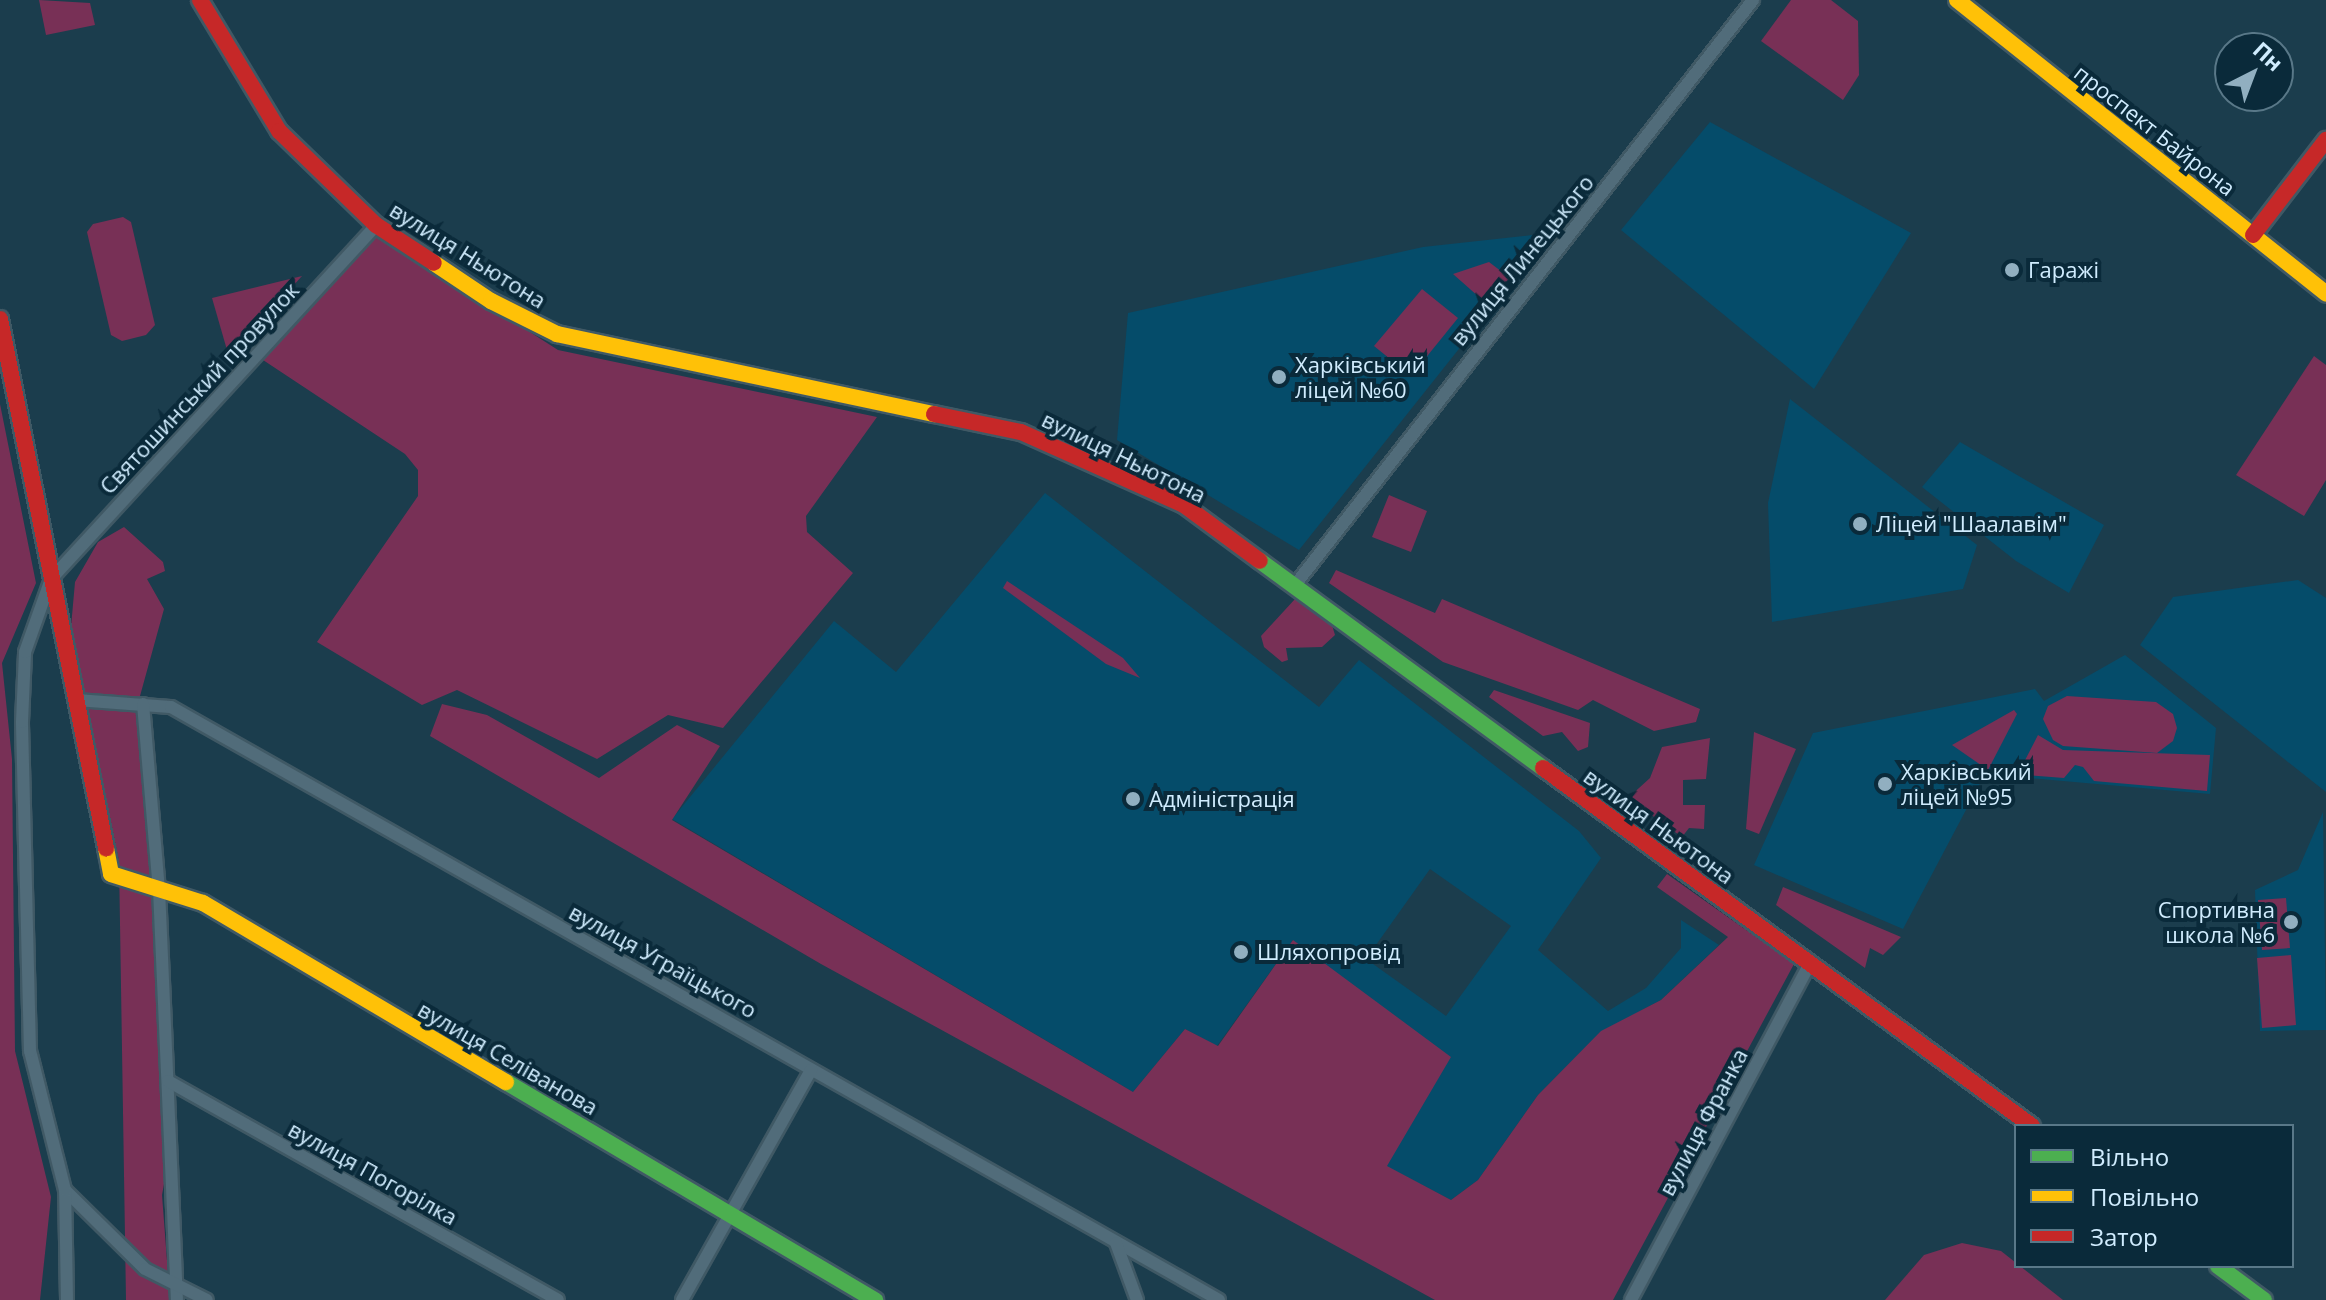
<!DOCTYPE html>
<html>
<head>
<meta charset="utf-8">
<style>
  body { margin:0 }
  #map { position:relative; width:2326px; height:1300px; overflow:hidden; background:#1b3d4d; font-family:"Open Sans",sans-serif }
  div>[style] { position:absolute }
  .built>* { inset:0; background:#054c6a }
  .green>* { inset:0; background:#783056 }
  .roads { filter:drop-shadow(2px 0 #405965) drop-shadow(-2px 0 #405965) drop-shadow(0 2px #405965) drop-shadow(0 -2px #405965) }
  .street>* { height:12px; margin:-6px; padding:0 6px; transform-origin:6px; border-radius:6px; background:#516c7a }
  .fast>* { height:16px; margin:-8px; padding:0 8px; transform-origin:8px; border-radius:8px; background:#4caf50 }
  .slow>* { height:16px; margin:-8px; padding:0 8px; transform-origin:8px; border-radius:8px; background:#ffc107 }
  .jam>* { height:16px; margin:-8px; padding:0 8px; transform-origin:8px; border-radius:8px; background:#c62828 }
  .dots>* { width:22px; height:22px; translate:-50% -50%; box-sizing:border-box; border:4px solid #0a2a3a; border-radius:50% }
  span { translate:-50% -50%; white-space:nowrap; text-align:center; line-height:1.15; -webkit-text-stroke:8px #0a2a3a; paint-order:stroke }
  .street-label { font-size:22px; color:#d0ecfe }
  .poi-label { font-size:22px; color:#d0ecfe }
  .left { translate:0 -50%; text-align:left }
  .right { translate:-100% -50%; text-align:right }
  .legend { position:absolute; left:2014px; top:1124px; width:280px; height:144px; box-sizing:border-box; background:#0a2a3a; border:2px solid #597888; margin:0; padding:10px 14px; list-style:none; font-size:24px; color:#d0ecfe }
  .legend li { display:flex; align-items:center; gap:16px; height:40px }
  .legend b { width:40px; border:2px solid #597888 }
  .north { position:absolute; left:2214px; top:32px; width:80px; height:80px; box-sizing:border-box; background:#0a2a3a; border:2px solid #597888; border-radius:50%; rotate:42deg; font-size:22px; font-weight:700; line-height:32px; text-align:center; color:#d0ecfe }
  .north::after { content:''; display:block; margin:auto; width:28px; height:36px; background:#91afc0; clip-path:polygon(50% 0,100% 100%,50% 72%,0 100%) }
</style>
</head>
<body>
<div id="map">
  <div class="built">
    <i style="clip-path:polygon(1710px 122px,1911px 233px,1814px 389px,1621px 230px)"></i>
    <i style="clip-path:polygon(1551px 233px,1299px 550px,1117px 440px,1128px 313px,1423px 247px)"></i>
    <i style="clip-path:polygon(1790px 399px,1977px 545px,1963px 589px,1772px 622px,1768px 503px)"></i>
    <i style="clip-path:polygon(1960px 442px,2104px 525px,2069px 593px,2016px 561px,1922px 487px)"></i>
    <i style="clip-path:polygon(evenodd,1045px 493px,1319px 707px,1359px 660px,1579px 831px,1601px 858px,1538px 950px,1608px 1011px,1646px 988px,1681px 948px,1681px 920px,1719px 945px,1661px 1000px,1601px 1032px,1538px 1095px,1478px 1180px,1451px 1200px,1387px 1167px,1293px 940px,1217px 1046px,1185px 1029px,1133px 1092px,672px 819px,834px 621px,896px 672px,1045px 493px,1430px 869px,1511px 926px,1446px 1016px,1366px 959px,1430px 869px)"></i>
    <i style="clip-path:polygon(2298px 580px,2326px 598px,2326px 792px,2140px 645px,2173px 597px)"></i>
    <i style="clip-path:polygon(2125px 655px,2216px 728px,2210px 794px,1985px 774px,1903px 929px,1754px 865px,1813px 733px,2035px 689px,2044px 701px)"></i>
    <i style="clip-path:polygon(2323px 812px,2326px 1030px,2260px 1031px,2255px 890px,2298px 870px)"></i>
  </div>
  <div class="green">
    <i style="clip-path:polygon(39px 0,90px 3px,95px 25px,46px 35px)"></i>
    <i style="clip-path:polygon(1791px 0,1831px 0,1858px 21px,1859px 75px,1843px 100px,1761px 41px)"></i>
    <i style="clip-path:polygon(123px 217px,131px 222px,155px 325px,146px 335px,122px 341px,111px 335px,87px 232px,93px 224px)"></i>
    <i style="clip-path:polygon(371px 237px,385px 239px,558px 350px,877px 417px,806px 516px,807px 532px,853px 573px,723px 728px,668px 715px,597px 759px,457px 690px,422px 705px,317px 642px,418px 496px,418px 470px,405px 454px,260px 358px)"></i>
    <i style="clip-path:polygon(1489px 262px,1510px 278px,1488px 305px,1453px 274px)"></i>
    <i style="clip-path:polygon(302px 276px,229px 357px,212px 298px)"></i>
    <i style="clip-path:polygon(1422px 289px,1458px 318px,1411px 376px,1374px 346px)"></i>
    <i style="clip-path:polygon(2314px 356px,2326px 365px,2326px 480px,2304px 516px,2236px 475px)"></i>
    <i style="clip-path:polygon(0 404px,36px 583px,2px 663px,12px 759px,15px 1051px,51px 1197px,40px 1300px,0 1300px)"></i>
    <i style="clip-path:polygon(1389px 495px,1427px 511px,1411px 552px,1372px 537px)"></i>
    <i style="clip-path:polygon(124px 527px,163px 562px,165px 571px,147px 579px,164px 609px,140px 696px,153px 810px,166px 1173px,162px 1195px,170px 1300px,126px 1300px,119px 861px,71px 627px,75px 582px,98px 542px)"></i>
    <i style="clip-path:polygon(1336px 570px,1435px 613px,1442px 599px,1700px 709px,1696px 722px,1654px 731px,1593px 700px,1578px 710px,1443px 662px,1329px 583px)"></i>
    <i style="clip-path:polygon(1007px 581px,1123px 658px,1140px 678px,1106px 664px,1003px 588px)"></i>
    <i style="clip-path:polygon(1295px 599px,1332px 625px,1335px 635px,1322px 647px,1286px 648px,1288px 660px,1282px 662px,1264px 647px,1261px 636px)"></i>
    <i style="clip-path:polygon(1494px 690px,1590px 723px,1588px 747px,1578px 751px,1562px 732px,1543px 736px,1489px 697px)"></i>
    <i style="clip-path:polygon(2067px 696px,2156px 702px,2173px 714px,2177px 728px,2173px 741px,2157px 753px,2063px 746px,2053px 740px,2043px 719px,2048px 706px)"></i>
    <i style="clip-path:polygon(442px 704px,487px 715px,599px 778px,677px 725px,720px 746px,672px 820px,1133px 1092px,1185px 1029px,1218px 1046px,1293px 940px,1451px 1057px,1387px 1166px,1451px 1200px,1478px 1180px,1538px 1095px,1601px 1031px,1661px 1000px,1728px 937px,1657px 887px,1667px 874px,1794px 964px,1613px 1300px,1435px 1300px,821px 964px,430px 736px)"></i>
    <i style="clip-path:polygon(2014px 710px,2017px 714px,1988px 770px,1952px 745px)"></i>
    <i style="clip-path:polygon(1754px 732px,1796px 749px,1759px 834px,1746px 829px)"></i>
    <i style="clip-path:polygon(2038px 735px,2063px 750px,2210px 755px,2207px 791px,2094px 781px,2083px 767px,2075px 765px,2064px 778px,2025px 775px,2020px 770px)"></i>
    <i style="clip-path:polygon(1710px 738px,1706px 779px,1683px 780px,1683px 805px,1705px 805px,1704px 829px,1689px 828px,1682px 837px,1628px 798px,1650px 778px,1662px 747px)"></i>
    <i style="clip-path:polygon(1783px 887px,1901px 937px,1883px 955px,1870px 948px,1865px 968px,1776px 905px)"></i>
    <i style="clip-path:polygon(2286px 898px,2290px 948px,2262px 950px,2258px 900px)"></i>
    <i style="clip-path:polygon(2291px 955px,2296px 1025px,2262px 1028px,2257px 958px)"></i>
    <i style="clip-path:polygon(1962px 1243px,2001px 1251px,2063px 1300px,1885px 1300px,1924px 1255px)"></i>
  </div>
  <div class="roads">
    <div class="street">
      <i style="left:1295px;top:585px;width:743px;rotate:-51.94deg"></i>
      <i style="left:76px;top:700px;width:95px;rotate:4.2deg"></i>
      <i style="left:171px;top:707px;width:1204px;rotate:29.5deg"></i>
      <i style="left:143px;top:704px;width:186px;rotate:85.1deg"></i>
      <i style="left:159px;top:889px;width:411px;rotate:87.5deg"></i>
      <i style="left:168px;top:1081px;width:447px;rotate:29.3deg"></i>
      <i style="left:65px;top:1190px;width:112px;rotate:44.6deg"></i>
      <i style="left:145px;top:1269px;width:69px;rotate:26.6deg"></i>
      <i style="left:1116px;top:1243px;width:61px;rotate:69.8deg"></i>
      <i style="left:67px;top:1300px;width:110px;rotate:-91deg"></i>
      <i style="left:65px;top:1190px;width:143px;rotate:-104.1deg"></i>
      <i style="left:30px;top:1051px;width:329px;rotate:-91.4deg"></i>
      <i style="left:22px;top:722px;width:70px;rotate:-87.5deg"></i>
      <i style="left:25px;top:652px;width:77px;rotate:-70.4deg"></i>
      <i style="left:51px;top:579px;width:481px;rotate:-47.4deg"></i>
      <i style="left:682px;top:1300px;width:264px;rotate:-60.7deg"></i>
      <i style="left:1631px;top:1300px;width:382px;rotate:-62deg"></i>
    </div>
    <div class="fast">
      <i style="left:1260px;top:561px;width:351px;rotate:36.2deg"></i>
      <i style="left:506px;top:1082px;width:429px;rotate:30.6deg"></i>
      <i style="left:2218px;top:1266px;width:57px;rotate:36.5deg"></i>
    </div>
    <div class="slow">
      <i style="left:1957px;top:0;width:472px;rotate:38.5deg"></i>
      <i style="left:434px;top:263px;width:69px;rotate:33.7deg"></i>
      <i style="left:491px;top:301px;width:74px;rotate:26.6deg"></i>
      <i style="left:557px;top:334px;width:385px;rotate:12deg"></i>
      <i style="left:106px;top:848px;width:26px;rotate:79deg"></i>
      <i style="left:111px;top:874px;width:96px;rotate:17.5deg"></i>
      <i style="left:203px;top:903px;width:352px;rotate:30.6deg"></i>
    </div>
    <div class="jam">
      <i style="left:200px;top:0;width:153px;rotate:58.9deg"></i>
      <i style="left:279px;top:131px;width:135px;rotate:44.1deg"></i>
      <i style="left:376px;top:225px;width:69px;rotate:33.2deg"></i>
      <i style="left:2253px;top:235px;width:120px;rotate:-52.5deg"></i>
      <i style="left:0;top:319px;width:540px;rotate:78.67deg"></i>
      <i style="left:934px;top:414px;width:89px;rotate:11.7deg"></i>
      <i style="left:1021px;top:432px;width:179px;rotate:24.1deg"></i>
      <i style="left:1184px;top:505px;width:94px;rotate:36.4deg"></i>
      <i style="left:1543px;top:768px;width:606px;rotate:36.21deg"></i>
    </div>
  </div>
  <div class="dots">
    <i style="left:2012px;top:270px;background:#91afc0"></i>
    <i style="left:1279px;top:377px;background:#91afc0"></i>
    <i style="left:1860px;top:524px;background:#91afc0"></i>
    <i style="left:1885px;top:784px;background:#91afc0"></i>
    <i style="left:1133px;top:799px;background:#91afc0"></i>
    <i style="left:2291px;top:922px;background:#91afc0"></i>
    <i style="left:1241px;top:952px;background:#91afc0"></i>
  </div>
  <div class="street-label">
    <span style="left:2155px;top:130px;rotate:38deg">проспект Байрона</span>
    <span style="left:468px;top:255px;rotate:32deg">вулиця Ньютона</span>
    <span style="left:1522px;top:260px;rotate:-51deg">вулиця Линецького</span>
    <span style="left:199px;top:388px;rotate:-47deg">Святошинський провулок</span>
    <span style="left:1124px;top:457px;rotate:26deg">вулиця Ньютона</span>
    <span style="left:1659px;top:826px;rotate:36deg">вулиця Ньютона</span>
    <span style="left:663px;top:961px;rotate:29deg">вулиця Уграїцького</span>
    <span style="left:508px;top:1058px;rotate:30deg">вулиця Селіванова</span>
    <span style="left:1703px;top:1122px;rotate:-62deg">вулиця Франка</span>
    <span style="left:373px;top:1173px;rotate:29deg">вулиця Погорілка</span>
  </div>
  <div class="poi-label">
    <span class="left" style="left:2028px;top:270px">Гаражі</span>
    <span class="left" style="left:1295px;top:377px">Харківський<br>ліцей №60</span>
    <span class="left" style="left:1876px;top:524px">Ліцей "Шаалавім"</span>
    <span class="left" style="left:1901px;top:784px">Харківський<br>ліцей №95</span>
    <span class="left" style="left:1149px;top:799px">Адміністрація</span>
    <span class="right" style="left:2275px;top:922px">Спортивна<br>школа №6</span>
    <span class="left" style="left:1257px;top:952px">Шляхопровід</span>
  </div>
  <ul class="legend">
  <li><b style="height:10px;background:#4caf50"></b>Вільно</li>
  <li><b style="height:10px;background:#ffc107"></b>Повільно</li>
  <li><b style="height:10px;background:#c62828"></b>Затор</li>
  </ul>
  <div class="north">Пн</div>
</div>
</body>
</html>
